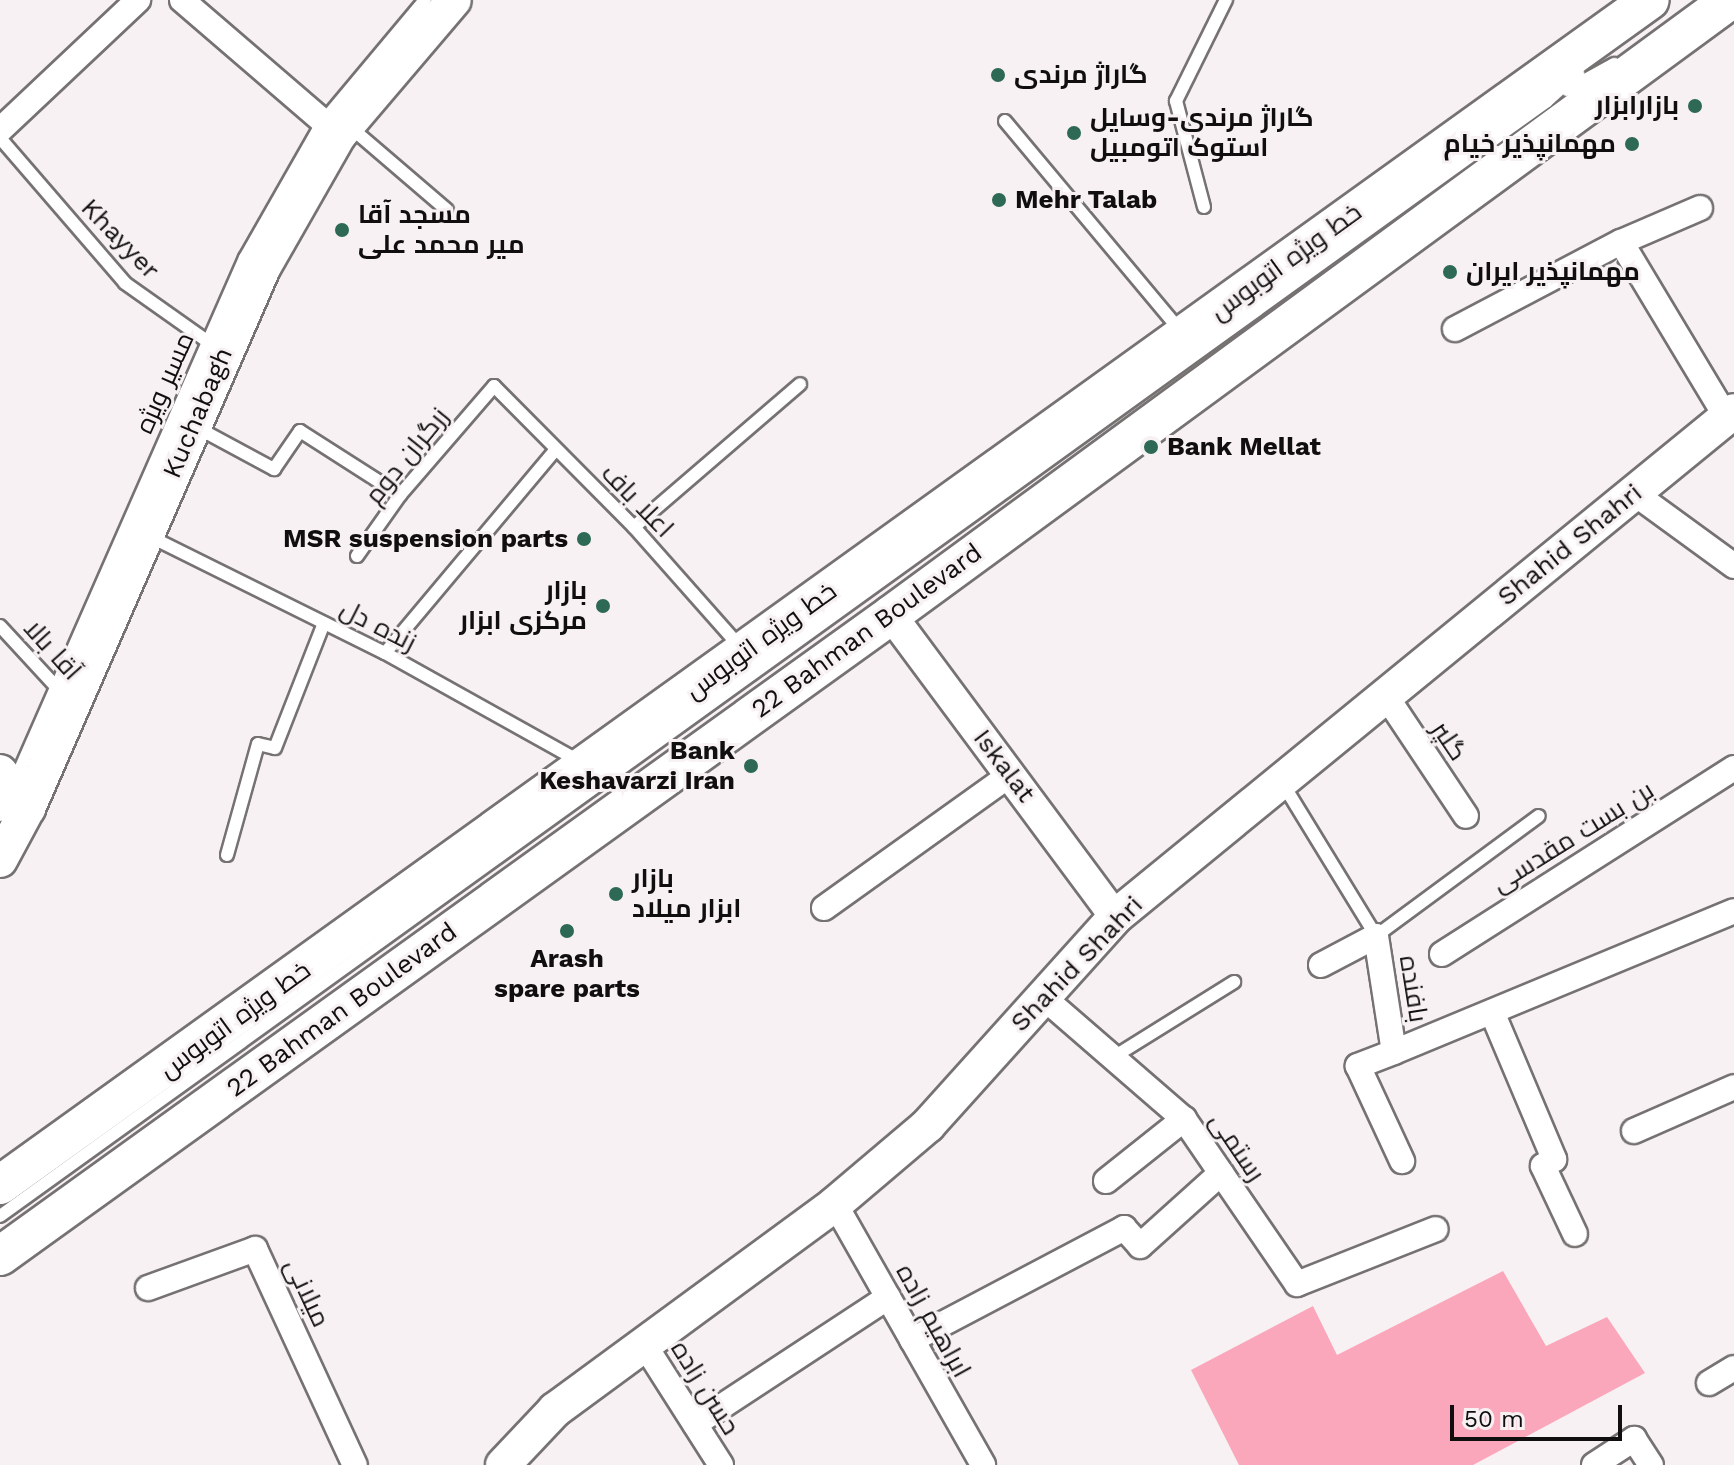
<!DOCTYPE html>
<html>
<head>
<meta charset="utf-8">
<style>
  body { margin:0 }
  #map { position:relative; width:1734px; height:1465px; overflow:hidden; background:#f7f1f3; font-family:"Work Sans",Cairo,sans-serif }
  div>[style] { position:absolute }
  .green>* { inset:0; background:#fba7bb }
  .roads { filter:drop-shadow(2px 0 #767272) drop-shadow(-2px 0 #767272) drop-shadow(0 2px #767272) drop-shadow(0 -2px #767272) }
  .service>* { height:12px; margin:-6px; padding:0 6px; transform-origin:6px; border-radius:6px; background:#fff }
  .minor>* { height:24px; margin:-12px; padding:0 12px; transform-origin:12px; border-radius:12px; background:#fff }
  .tertiary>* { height:30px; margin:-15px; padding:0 15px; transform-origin:15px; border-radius:15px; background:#fff }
  .secondary>* { height:34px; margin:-17px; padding:0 17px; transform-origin:17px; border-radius:17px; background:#fff }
  .primary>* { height:38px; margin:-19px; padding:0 19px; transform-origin:19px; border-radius:19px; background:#fff }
  .dots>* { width:22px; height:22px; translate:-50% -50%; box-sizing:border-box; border:4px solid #f7f1f3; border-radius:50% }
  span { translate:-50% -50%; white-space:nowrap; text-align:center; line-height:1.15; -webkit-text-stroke:6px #f7f1f3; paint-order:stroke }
  .poi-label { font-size:26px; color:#100e0e; font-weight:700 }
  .left { translate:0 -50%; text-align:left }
  .right { translate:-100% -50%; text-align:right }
  .street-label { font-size:26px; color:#100e0e }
  .scale { position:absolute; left:1450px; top:1405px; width:172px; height:36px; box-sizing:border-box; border:4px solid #100e0e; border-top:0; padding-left:10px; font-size:24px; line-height:28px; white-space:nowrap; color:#100e0e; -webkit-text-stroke:6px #f7f1f3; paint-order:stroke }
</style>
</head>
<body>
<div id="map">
  <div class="green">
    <i style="clip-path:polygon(1503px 1271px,1546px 1346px,1607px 1317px,1645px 1373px,1473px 1465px,1239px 1465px,1191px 1370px,1313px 1306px,1337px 1355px)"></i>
  </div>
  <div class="roads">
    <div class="service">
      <i style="left:1567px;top:90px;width:54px;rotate:-29deg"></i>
      <i style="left:1005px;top:121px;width:276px;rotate:50.1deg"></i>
      <i style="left:349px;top:126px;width:129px;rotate:40.6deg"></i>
      <i style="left:0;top:138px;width:191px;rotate:49.2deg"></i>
      <i style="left:125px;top:283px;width:105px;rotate:35.3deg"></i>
      <i style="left:1204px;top:207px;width:110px;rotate:-104.8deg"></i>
      <i style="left:1176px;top:101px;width:113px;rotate:-63.7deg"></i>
      <i style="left:196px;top:427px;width:89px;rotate:28.3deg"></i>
      <i style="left:274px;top:469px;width:46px;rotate:-55.6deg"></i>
      <i style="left:300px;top:431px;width:119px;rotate:32.6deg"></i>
      <i style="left:634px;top:527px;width:219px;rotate:-40.7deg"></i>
      <i style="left:149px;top:536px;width:263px;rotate:26.4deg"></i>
      <i style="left:385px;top:653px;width:222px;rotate:29.1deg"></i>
      <i style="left:357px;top:556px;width:75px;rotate:-54.8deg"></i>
      <i style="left:400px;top:495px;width:144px;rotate:-49.2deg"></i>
      <i style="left:494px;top:386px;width:199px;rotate:45.2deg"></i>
      <i style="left:634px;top:527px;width:163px;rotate:48.5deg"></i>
      <i style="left:0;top:626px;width:88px;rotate:47.3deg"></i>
      <i style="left:385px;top:653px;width:266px;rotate:-50deg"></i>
      <i style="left:1283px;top:784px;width:178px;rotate:58.5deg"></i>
      <i style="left:1376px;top:936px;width:202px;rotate:-36.4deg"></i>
      <i style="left:0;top:815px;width:609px;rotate:-66.26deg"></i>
      <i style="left:245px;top:258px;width:155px;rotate:-60.3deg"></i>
      <i style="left:322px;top:123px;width:160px;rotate:-50.1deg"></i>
      <i style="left:227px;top:855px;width:115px;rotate:-74.4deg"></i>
      <i style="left:258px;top:744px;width:17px;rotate:13deg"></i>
      <i style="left:275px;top:748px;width:134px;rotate:-68.6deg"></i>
      <i style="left:1112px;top:1058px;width:144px;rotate:-31.9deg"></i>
      <i style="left:0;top:1216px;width:1907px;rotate:-35.78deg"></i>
      <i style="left:1547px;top:101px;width:42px;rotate:-42.1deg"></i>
    </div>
    <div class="minor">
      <i style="left:182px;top:0;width:207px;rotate:40.7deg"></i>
      <i style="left:0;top:130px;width:190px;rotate:-43.3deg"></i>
      <i style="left:1621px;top:242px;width:204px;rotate:59deg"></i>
      <i style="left:1455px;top:329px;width:187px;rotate:-27.7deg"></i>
      <i style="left:1621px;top:242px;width:86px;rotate:-23.3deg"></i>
      <i style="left:1634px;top:493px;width:124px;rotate:36.1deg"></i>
      <i style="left:1386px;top:696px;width:144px;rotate:56.3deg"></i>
      <i style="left:824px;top:908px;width:229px;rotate:-35.6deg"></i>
      <i style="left:1442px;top:954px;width:346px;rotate:-32.5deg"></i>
      <i style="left:1321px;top:965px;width:62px;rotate:-27.8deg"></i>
      <i style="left:1376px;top:936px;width:117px;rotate:81.2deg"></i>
      <i style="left:1394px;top:1052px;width:39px;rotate:159deg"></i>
      <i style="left:1358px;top:1066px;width:105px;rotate:65.1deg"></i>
      <i style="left:1043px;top:997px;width:186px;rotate:40.9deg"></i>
      <i style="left:1184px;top:1119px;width:200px;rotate:55.6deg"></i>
      <i style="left:1297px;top:1284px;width:149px;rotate:-21.6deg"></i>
      <i style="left:1492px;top:1012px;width:160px;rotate:67.1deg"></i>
      <i style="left:1554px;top:1159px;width:13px;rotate:148deg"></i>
      <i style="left:1543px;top:1166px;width:75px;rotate:64.8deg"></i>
      <i style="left:1394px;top:1052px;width:368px;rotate:-22.5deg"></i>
      <i style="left:1634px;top:1131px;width:109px;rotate:-23.7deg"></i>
      <i style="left:1106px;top:1181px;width:100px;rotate:-38.5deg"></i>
      <i style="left:835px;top:1204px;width:300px;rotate:60.4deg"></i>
      <i style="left:148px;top:1288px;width:114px;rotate:-20deg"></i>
      <i style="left:255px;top:1249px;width:238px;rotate:65.2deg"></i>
      <i style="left:912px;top:1340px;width:240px;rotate:-27.8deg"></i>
      <i style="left:1124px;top:1228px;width:24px;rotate:48deg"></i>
      <i style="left:1140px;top:1246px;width:109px;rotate:-42deg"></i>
      <i style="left:642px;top:1341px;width:147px;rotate:57.5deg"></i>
      <i style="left:1709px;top:1383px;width:29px;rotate:-31deg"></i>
      <i style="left:695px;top:1424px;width:231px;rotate:-33.3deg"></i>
      <i style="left:1594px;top:1465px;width:48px;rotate:-33deg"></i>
      <i style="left:1634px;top:1439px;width:31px;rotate:57deg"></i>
    </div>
    <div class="tertiary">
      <i style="left:891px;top:615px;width:376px;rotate:53.4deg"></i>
    </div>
    <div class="secondary">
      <i style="left:0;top:772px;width:46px;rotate:52.1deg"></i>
      <i style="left:0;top:860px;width:59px;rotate:-61.7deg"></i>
      <i style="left:28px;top:808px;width:589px;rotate:-66.48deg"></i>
      <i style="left:263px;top:268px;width:153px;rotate:-60.3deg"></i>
      <i style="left:339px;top:135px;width:177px;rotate:-49.6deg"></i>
      <i style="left:503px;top:1465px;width:76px;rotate:-46.6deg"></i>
      <i style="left:555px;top:1410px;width:348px;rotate:-36.3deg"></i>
      <i style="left:835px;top:1204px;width:122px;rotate:-40.3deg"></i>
      <i style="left:928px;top:1125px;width:280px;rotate:-48deg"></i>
      <i style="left:1115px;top:917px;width:799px;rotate:-39.26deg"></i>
    </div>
    <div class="primary">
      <i style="left:0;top:1185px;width:2031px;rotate:-35.69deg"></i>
      <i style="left:0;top:1256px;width:1098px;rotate:-35.73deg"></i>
      <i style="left:891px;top:615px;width:1040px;rotate:-36.24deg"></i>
    </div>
  </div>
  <div class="dots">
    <i style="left:998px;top:75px;background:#2d6954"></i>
    <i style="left:1695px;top:106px;background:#2d6954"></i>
    <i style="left:1074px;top:133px;background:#2d6954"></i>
    <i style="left:1632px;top:144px;background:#2d6954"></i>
    <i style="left:999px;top:200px;background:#2d6954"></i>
    <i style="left:342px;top:230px;background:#2d6954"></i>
    <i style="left:1450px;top:272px;background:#2d6954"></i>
    <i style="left:1151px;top:447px;background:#2d6954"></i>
    <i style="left:584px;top:539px;background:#2d6954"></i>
    <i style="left:603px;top:606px;background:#2d6954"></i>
    <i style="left:751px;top:766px;background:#2d6954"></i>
    <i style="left:616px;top:894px;background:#2d6954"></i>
    <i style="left:567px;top:931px;background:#2d6954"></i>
  </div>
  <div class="poi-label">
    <span class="left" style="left:1014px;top:75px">گاراژ مرندی</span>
    <span class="right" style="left:1679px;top:106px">بازارابزار</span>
    <span class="left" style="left:1090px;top:133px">گاراژ مرندی-وسایل<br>استوک اتومبیل</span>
    <span class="right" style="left:1616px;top:144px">مهمانپذیر خیام</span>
    <span class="left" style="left:1015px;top:200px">Mehr Talab</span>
    <span class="left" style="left:358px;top:230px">مسجد آقا<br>میر محمد علی</span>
    <span class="left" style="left:1466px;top:272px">مهمانپذیر ایران</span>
    <span class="left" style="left:1167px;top:447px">Bank Mellat</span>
    <span class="right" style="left:568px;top:539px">MSR suspension parts</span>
    <span class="right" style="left:587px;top:606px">بازار<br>مرکزی ابزار</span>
    <span class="right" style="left:735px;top:766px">Bank<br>Keshavarzi Iran</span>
    <span class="left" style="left:632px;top:894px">بازار<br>ابزار میلاد</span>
    <span style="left:567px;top:974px">Arash<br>spare parts</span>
  </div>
  <div class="street-label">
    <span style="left:120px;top:239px;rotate:46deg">Khayyer</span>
    <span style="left:1286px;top:262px;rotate:-36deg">خط ویژه اتوبوس</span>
    <span style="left:165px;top:383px;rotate:-66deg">مسیر ویژه</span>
    <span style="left:198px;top:413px;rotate:-67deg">Kuchabagh</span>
    <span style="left:407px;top:456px;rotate:-51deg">زرگران دوم</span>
    <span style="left:637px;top:501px;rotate:46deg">اعلا باف</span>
    <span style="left:1570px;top:545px;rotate:-39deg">Shahid Shahri</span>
    <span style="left:378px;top:626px;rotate:27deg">زنده دل</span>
    <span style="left:867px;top:631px;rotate:-36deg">22 Bahman Boulevard</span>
    <span style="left:761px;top:641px;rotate:-36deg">خط ویژه اتوبوس</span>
    <span style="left:52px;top:650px;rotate:48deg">آقا بالا</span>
    <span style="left:1449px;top:741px;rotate:56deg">گلپر</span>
    <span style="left:1004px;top:766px;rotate:53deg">Iskalat</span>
    <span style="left:1573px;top:837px;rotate:-32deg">بن بست مقدسی</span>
    <span style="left:1077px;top:964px;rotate:-46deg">Shahid Shahri</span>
    <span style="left:1413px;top:989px;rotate:81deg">بافنده</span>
    <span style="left:342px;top:1010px;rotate:-36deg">22 Bahman Boulevard</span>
    <span style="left:235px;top:1020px;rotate:-36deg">خط ویژه اتوبوس</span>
    <span style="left:1237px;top:1147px;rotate:56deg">رستمی</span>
    <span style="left:307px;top:1293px;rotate:65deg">میلانی</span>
    <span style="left:933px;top:1321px;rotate:61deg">ابراهیم زاده</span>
    <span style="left:705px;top:1388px;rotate:58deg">حسن زاده</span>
  </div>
  <div class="scale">50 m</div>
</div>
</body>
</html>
